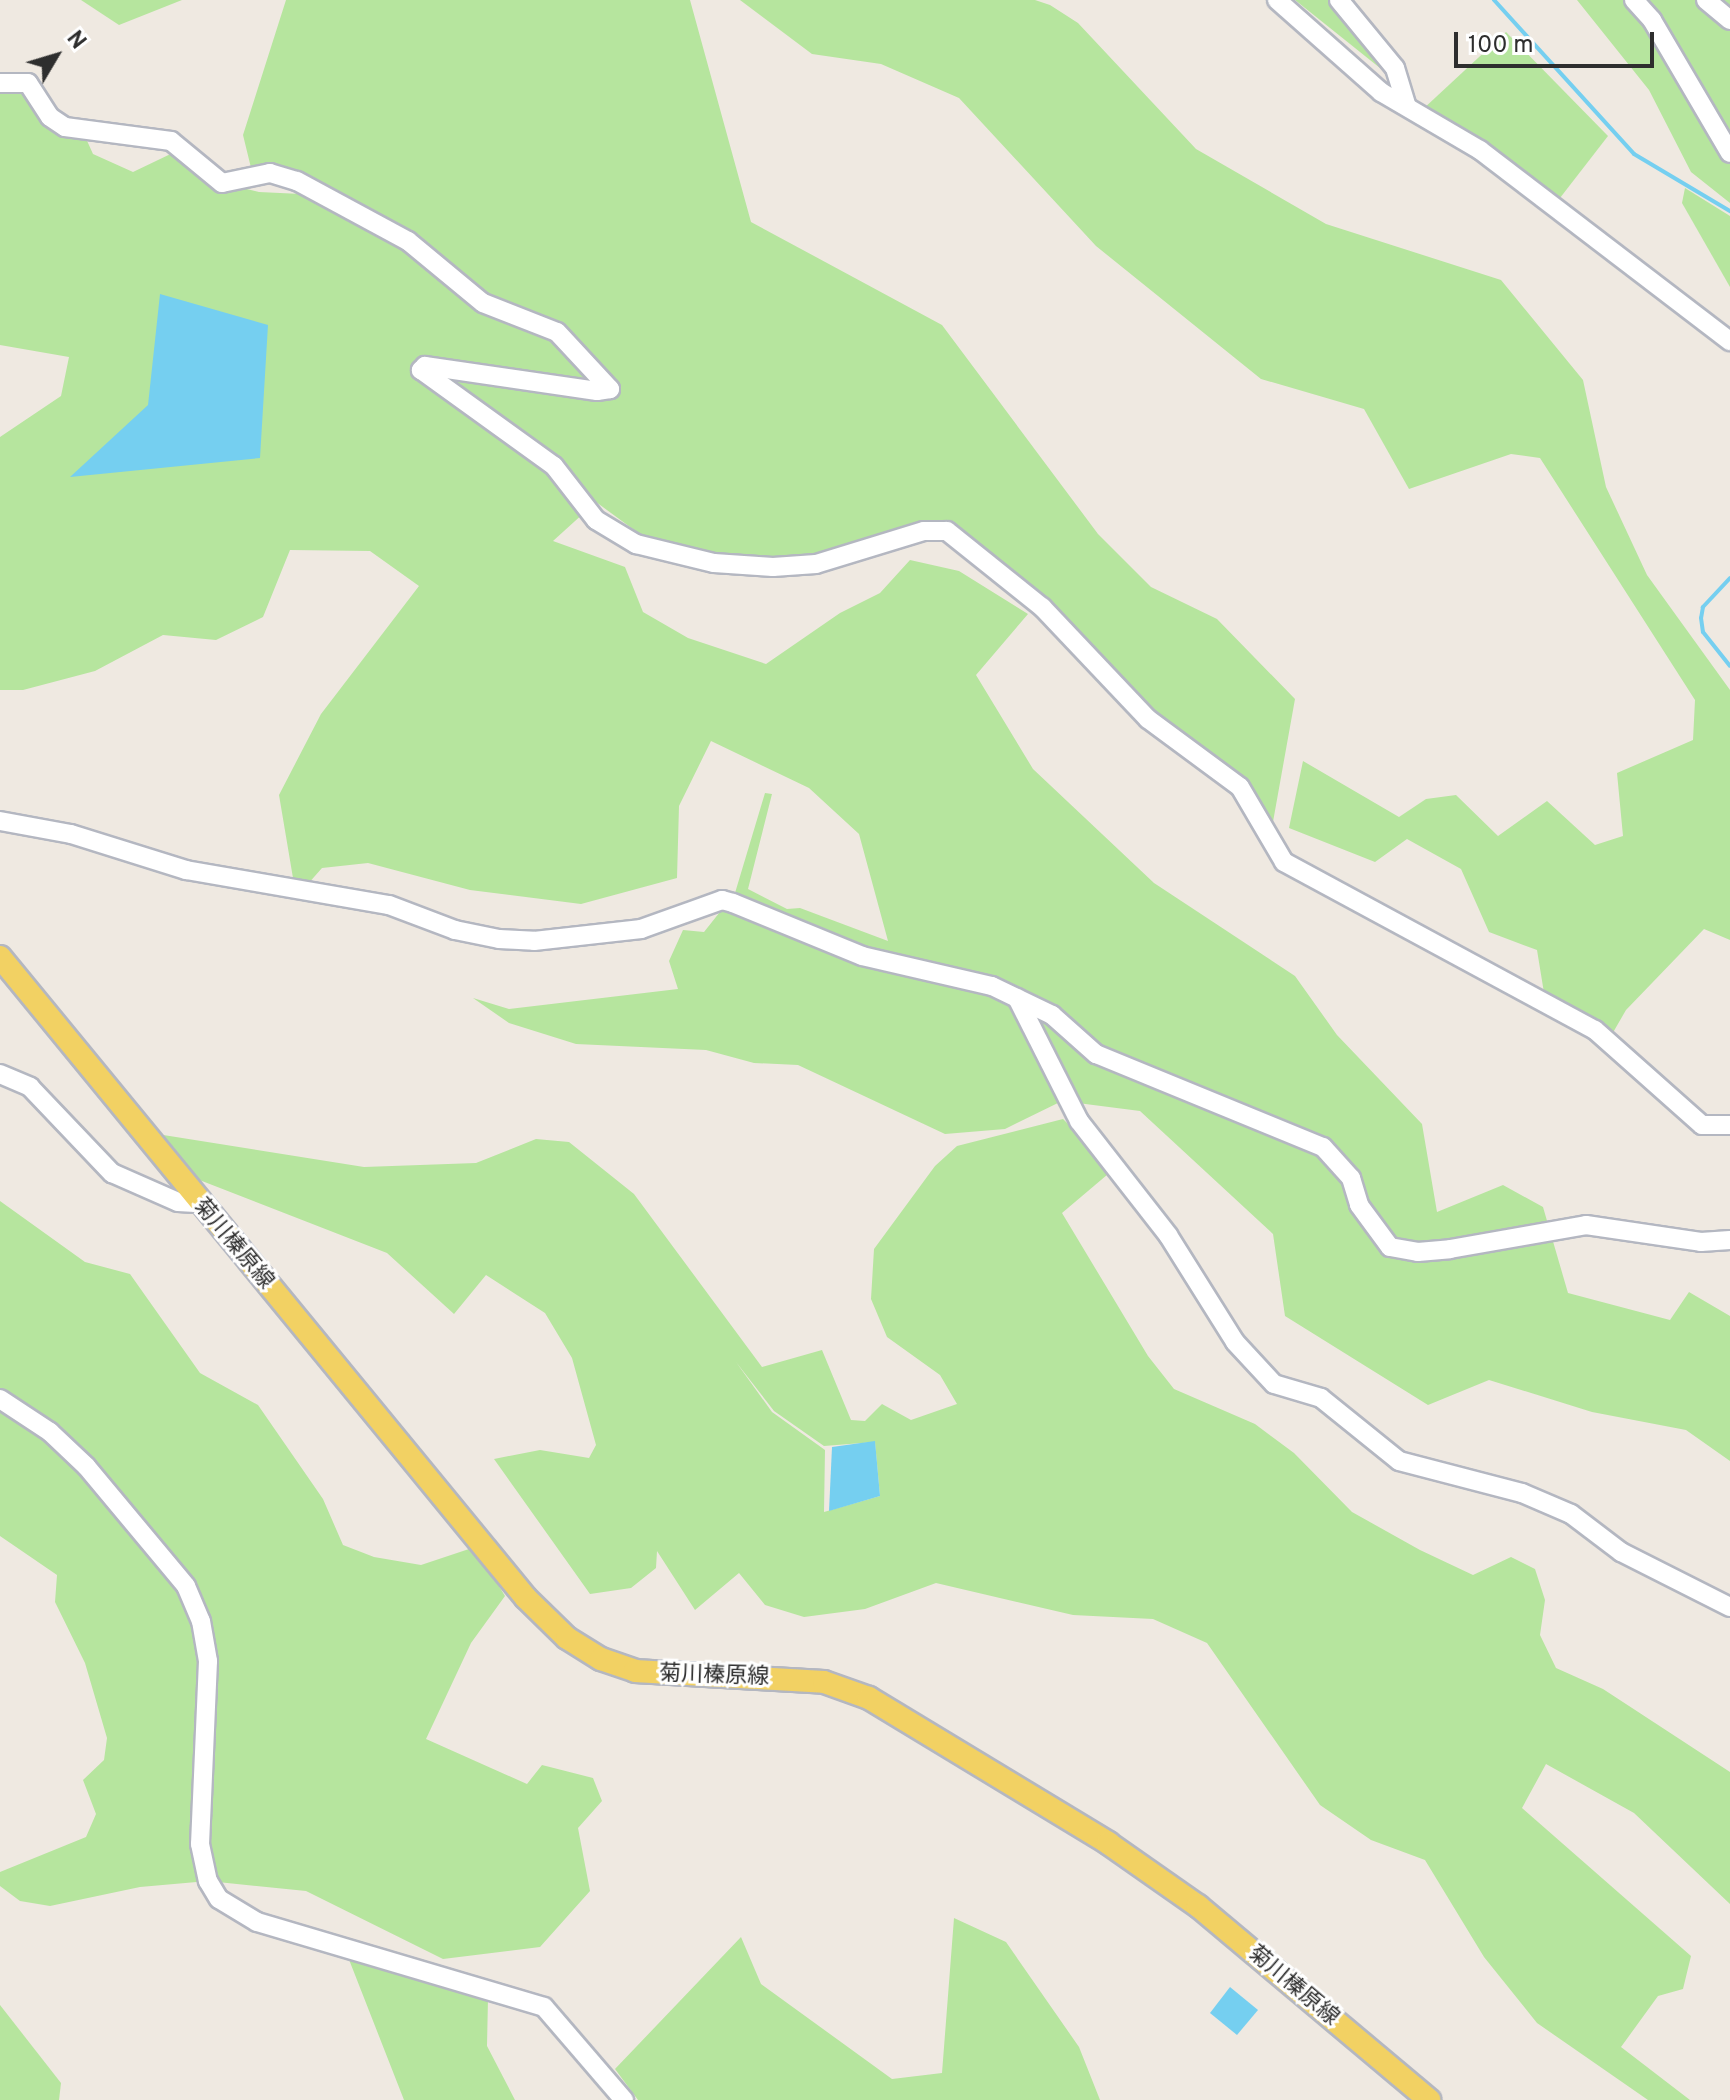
<!DOCTYPE html>
<html>
<head>
<meta charset="utf-8">
<style>
  body { margin:0 }
  #map { position:relative; width:1730px; height:2100px; overflow:hidden; background:#efe9e1; font-family:Overpass,"Noto Sans JP",sans-serif }
  div>[style] { position:absolute }
  .green>* { inset:0; background:#b6e59e }
  .water>* { inset:0; background:#75cff0 }
  .stream>* { height:4px; margin:-2px; padding:0 2px; transform-origin:2px; border-radius:2px; background:#75cff0 }
  .roads { filter:drop-shadow(2px 0 #b4b7c1) drop-shadow(-2px 0 #b4b7c1) drop-shadow(0 2px #b4b7c1) drop-shadow(0 -2px #b4b7c1) }
  .minor>* { height:18px; margin:-9px; padding:0 9px; transform-origin:9px; border-radius:9px; background:#fff }
  .major>* { height:22px; margin:-11px; padding:0 11px; transform-origin:11px; border-radius:11px; background:#f2d163 }
  span { translate:-50% -50%; white-space:nowrap; text-align:center; line-height:1.15; -webkit-text-stroke:6px #fff; paint-order:stroke }
  .street-label { font-size:22px; color:#2e2e2e }
  .north { position:absolute; left:16px; top:16px; width:80px; height:80px; -webkit-text-stroke:6px #fff; paint-order:stroke; rotate:52deg; font-size:22px; font-weight:700; line-height:32px; text-align:center; color:#2e2e2e }
  .north::after { content:''; display:block; margin:auto; width:28px; height:36px; background:#2e2e2e; clip-path:polygon(50% 0,100% 100%,50% 72%,0 100%) }
  .scale { position:absolute; left:1454px; top:32px; width:200px; height:36px; box-sizing:border-box; border:4px solid #2e2e2e; border-top:0; padding-left:10px; font-size:24px; line-height:28px; white-space:nowrap; color:#2e2e2e; -webkit-text-stroke:6px #fff; paint-order:stroke }
</style>
</head>
<body>
<div id="map">
  <div class="green">
    <i style="clip-path:polygon(81px 0,182px 0,119px 25px)"></i>
    <i style="clip-path:polygon(286px 0,690px 0,751px 222px,942px 325px,1098px 534px,1151px 587px,1217px 619px,1295px 699px,1271px 833px,953px 521px,822px 562px,736px 565px,656px 546px,596px 502px,553px 541px,625px 567px,643px 612px,688px 638px,766px 664px,840px 613px,880px 593px,910px 560px,959px 571px,1028px 614px,976px 675px,1033px 769px,1154px 883px,1295px 976px,1337px 1035px,1422px 1124px,1437px 1212px,1503px 1185px,1543px 1207px,1568px 1293px,1670px 1320px,1689px 1292px,1730px 1316px,1730px 1461px,1686px 1430px,1592px 1412px,1489px 1380px,1428px 1405px,1285px 1316px,1273px 1234px,1140px 1111px,1062px 1101px,1005px 1129px,945px 1134px,798px 1065px,754px 1063px,706px 1050px,576px 1044px,509px 1023px,473px 998px,509px 1009px,678px 989px,669px 961px,683px 930px,704px 932px,735px 893px,765px 793px,772px 794px,748px 889px,787px 909px,800px 908px,888px 941px,859px 834px,809px 788px,711px 741px,679px 806px,677px 878px,581px 904px,470px 890px,368px 863px,322px 868px,307px 885px,294px 884px,279px 795px,321px 714px,419px 586px,370px 551px,290px 550px,263px 617px,216px 640px,163px 635px,95px 671px,23px 690px,0 690px,0 437px,61px 396px,69px 357px,0 345px,0 83px,28px 83px,50px 117px,79px 123px,93px 154px,133px 172px,181px 149px,222px 183px,259px 192px,322px 195px,253px 176px,243px 135px)"></i>
    <i style="clip-path:polygon(740px 0,1035px 0,1050px 5px,1078px 23px,1196px 149px,1326px 224px,1501px 280px,1583px 380px,1606px 487px,1647px 575px,1730px 690px,1730px 940px,1704px 929px,1626px 1010px,1611px 1036px,1545px 999px,1537px 950px,1489px 932px,1461px 869px,1407px 839px,1375px 862px,1289px 828px,1303px 761px,1399px 817px,1426px 799px,1456px 795px,1498px 836px,1547px 801px,1595px 845px,1623px 836px,1617px 773px,1693px 740px,1695px 700px,1540px 458px,1511px 454px,1409px 489px,1364px 409px,1261px 379px,1096px 246px,959px 98px,881px 64px,812px 54px)"></i>
    <i style="clip-path:polygon(1295px 0,1331px 0,1390px 76px)"></i>
    <i style="clip-path:polygon(1577px 0,1730px 0,1730px 203px,1691px 172px,1649px 90px)"></i>
    <i style="clip-path:polygon(1506px 32px,1608px 136px,1553px 207px,1422px 110px)"></i>
    <i style="clip-path:polygon(1685px 188px,1730px 216px,1730px 287px,1682px 203px)"></i>
    <i style="clip-path:polygon(evenodd,1063px 1119px,1114px 1169px,1062px 1213px,1148px 1356px,1174px 1389px,1255px 1424px,1294px 1453px,1352px 1512px,1420px 1550px,1473px 1575px,1511px 1557px,1535px 1569px,1545px 1600px,1540px 1635px,1556px 1668px,1603px 1689px,1730px 1772px,1730px 1904px,1634px 1813px,1546px 1764px,1522px 1808px,1691px 1956px,1683px 1989px,1658px 1996px,1621px 2047px,1690px 2100px,1648px 2100px,1537px 2023px,1484px 1957px,1425px 1860px,1371px 1840px,1320px 1805px,1207px 1643px,1153px 1619px,1073px 1615px,936px 1583px,865px 1609px,804px 1617px,765px 1605px,739px 1573px,695px 1610px,657px 1551px,656px 1568px,631px 1588px,590px 1594px,494px 1459px,540px 1450px,589px 1458px,596px 1445px,572px 1358px,545px 1313px,486px 1275px,454px 1314px,387px 1253px,184px 1174px,157px 1134px,364px 1167px,476px 1163px,536px 1139px,569px 1142px,634px 1194px,762px 1367px,822px 1350px,851px 1420px,865px 1421px,882px 1404px,911px 1420px,957px 1404px,940px 1375px,887px 1337px,871px 1299px,874px 1249px,935px 1166px,957px 1146px,1063px 1119px,736px 1362px,774px 1411px,824px 1446px,875px 1442px,880px 1496px,824px 1512px,825px 1450px,772px 1412px,736px 1362px)"></i>
    <i style="clip-path:polygon(0 1201px,85px 1262px,130px 1274px,200px 1373px,258px 1405px,323px 1499px,343px 1545px,374px 1557px,421px 1565px,475px 1547px,505px 1596px,471px 1643px,426px 1739px,527px 1784px,542px 1765px,593px 1778px,602px 1801px,578px 1828px,590px 1891px,540px 1947px,443px 1959px,306px 1891px,208px 1881px,140px 1887px,50px 1906px,20px 1901px,0 1886px,0 1872px,86px 1837px,96px 1814px,83px 1780px,104px 1760px,107px 1738px,85px 1663px,55px 1602px,57px 1575px,0 1536px)"></i>
    <i style="clip-path:polygon(954px 1918px,1006px 1942px,1079px 2047px,1100px 2100px,638px 2100px,615px 2069px,741px 1937px,761px 1984px,892px 2079px,942px 2073px)"></i>
    <i style="clip-path:polygon(348px 1957px,488px 1998px,487px 2046px,515px 2100px,404px 2100px)"></i>
    <i style="clip-path:polygon(0 2005px,61px 2083px,59px 2100px,0 2100px)"></i>
  </div>
  <div class="water">
    <i style="clip-path:polygon(160px 294px,268px 325px,260px 458px,70px 477px,148px 405px)"></i>
    <i style="clip-path:polygon(875px 1441px,880px 1496px,829px 1511px,832px 1447px)"></i>
    <i style="clip-path:polygon(1230px 1987px,1258px 2010px,1237px 2035px,1210px 2013px)"></i>
  </div>
  <div class="stream">
    <i style="left:1494px;top:0;width:208px;rotate:47.7deg"></i>
    <i style="left:1634px;top:154px;width:112px;rotate:30.7deg"></i>
    <i style="left:1730px;top:578px;width:40px;rotate:133deg"></i>
    <i style="left:1703px;top:607px;width:11px;rotate:100deg"></i>
    <i style="left:1701px;top:618px;width:14px;rotate:82deg"></i>
    <i style="left:1703px;top:632px;width:43px;rotate:51.5deg"></i>
  </div>
  <div class="roads">
    <div class="minor">
      <i style="left:1277px;top:0;width:139px;rotate:41.5deg"></i>
      <i style="left:1381px;top:92px;width:115px;rotate:30.4deg"></i>
      <i style="left:1480px;top:150px;width:315px;rotate:37.4deg"></i>
      <i style="left:1339px;top:0;width:88px;rotate:50.5deg"></i>
      <i style="left:1395px;top:68px;width:38px;rotate:73deg"></i>
      <i style="left:1634px;top:0;width:27px;rotate:48deg"></i>
      <i style="left:1652px;top:20px;width:154px;rotate:59.6deg"></i>
      <i style="left:1706px;top:0;width:31px;rotate:40deg"></i>
      <i style="left:0;top:83px;width:28px"></i>
      <i style="left:28px;top:83px;width:40px;rotate:57.1deg"></i>
      <i style="left:50px;top:117px;width:18px;rotate:34deg"></i>
      <i style="left:65px;top:127px;width:107px;rotate:7.5deg"></i>
      <i style="left:171px;top:141px;width:66px;rotate:39.5deg"></i>
      <i style="left:222px;top:183px;width:49px;rotate:-11.8deg"></i>
      <i style="left:270px;top:173px;width:28px;rotate:17deg"></i>
      <i style="left:297px;top:181px;width:126px;rotate:28.4deg"></i>
      <i style="left:408px;top:241px;width:97px;rotate:39.6deg"></i>
      <i style="left:483px;top:303px;width:79px;rotate:21.4deg"></i>
      <i style="left:557px;top:332px;width:78px;rotate:47.1deg"></i>
      <i style="left:610px;top:389px;width:13px;rotate:171deg"></i>
      <i style="left:597px;top:391px;width:174px;rotate:-171.7deg"></i>
      <i style="left:425px;top:366px;width:6px;rotate:135deg"></i>
      <i style="left:421px;top:370px;width:164px;rotate:35.8deg"></i>
      <i style="left:554px;top:466px;width:68px;rotate:52.1deg"></i>
      <i style="left:596px;top:520px;width:47px;rotate:31deg"></i>
      <i style="left:636px;top:544px;width:80px;rotate:13.7deg"></i>
      <i style="left:714px;top:563px;width:59px;rotate:3.9deg"></i>
      <i style="left:773px;top:567px;width:43px;rotate:-4deg"></i>
      <i style="left:816px;top:564px;width:113px;rotate:-17deg"></i>
      <i style="left:924px;top:531px;width:23px"></i>
      <i style="left:947px;top:531px;width:122px;rotate:38.7deg"></i>
      <i style="left:1042px;top:607px;width:154px;rotate:46.6deg"></i>
      <i style="left:1148px;top:719px;width:114px;rotate:36.5deg"></i>
      <i style="left:1240px;top:787px;width:87px;rotate:59.6deg"></i>
      <i style="left:1284px;top:862px;width:353px;rotate:28.4deg"></i>
      <i style="left:1595px;top:1030px;width:143px;rotate:41.6deg"></i>
      <i style="left:1702px;top:1125px;width:28px"></i>
      <i style="left:0;top:821px;width:72px;rotate:10.4deg"></i>
      <i style="left:71px;top:834px;width:121px;rotate:17.4deg"></i>
      <i style="left:186px;top:870px;width:206px;rotate:9.8deg"></i>
      <i style="left:389px;top:905px;width:71px;rotate:20.7deg"></i>
      <i style="left:455px;top:930px;width:45px;rotate:11.6deg"></i>
      <i style="left:499px;top:939px;width:35px;rotate:3deg"></i>
      <i style="left:534px;top:941px;width:108px;rotate:-6.4deg"></i>
      <i style="left:641px;top:929px;width:86px;rotate:-19.7deg"></i>
      <i style="left:722px;top:900px;width:11px;rotate:15deg"></i>
      <i style="left:733px;top:903px;width:139px;rotate:22.3deg"></i>
      <i style="left:862px;top:956px;width:133px;rotate:13deg"></i>
      <i style="left:992px;top:986px;width:67px;rotate:25.8deg"></i>
      <i style="left:1052px;top:1015px;width:59px;rotate:41.6deg"></i>
      <i style="left:1096px;top:1054px;width:245px;rotate:22.3deg"></i>
      <i style="left:1323px;top:1147px;width:42px;rotate:47.9deg"></i>
      <i style="left:1351px;top:1178px;width:28px;rotate:73deg"></i>
      <i style="left:1359px;top:1205px;width:52px;rotate:53.6deg"></i>
      <i style="left:1390px;top:1247px;width:28px;rotate:10deg"></i>
      <i style="left:1418px;top:1252px;width:32px;rotate:-5deg"></i>
      <i style="left:1450px;top:1249px;width:138px;rotate:-10deg"></i>
      <i style="left:1586px;top:1225px;width:116px;rotate:8.4deg"></i>
      <i style="left:1701px;top:1242px;width:29px;rotate:-4deg"></i>
      <i style="left:1017px;top:998px;width:138px;rotate:63.2deg"></i>
      <i style="left:1079px;top:1121px;width:145px;rotate:52deg"></i>
      <i style="left:1168px;top:1235px;width:126px;rotate:57.9deg"></i>
      <i style="left:1235px;top:1342px;width:57px;rotate:47.1deg"></i>
      <i style="left:1274px;top:1384px;width:49px;rotate:16.6deg"></i>
      <i style="left:1321px;top:1398px;width:100px;rotate:38.9deg"></i>
      <i style="left:1399px;top:1461px;width:127px;rotate:14.6deg"></i>
      <i style="left:1522px;top:1493px;width:53px;rotate:23.2deg"></i>
      <i style="left:1571px;top:1514px;width:63px;rotate:37.2deg"></i>
      <i style="left:1621px;top:1552px;width:122px;rotate:26.8deg"></i>
      <i style="left:0;top:1074px;width:33px;rotate:23deg"></i>
      <i style="left:30px;top:1087px;width:119px;rotate:46.4deg"></i>
      <i style="left:112px;top:1173px;width:72px;rotate:23.7deg"></i>
      <i style="left:178px;top:1202px;width:22px;rotate:3deg"></i>
      <i style="left:0;top:1399px;width:60px;rotate:33.4deg"></i>
      <i style="left:50px;top:1432px;width:50px;rotate:43.4deg"></i>
      <i style="left:86px;top:1466px;width:156px;rotate:50.2deg"></i>
      <i style="left:186px;top:1586px;width:38px;rotate:67deg"></i>
      <i style="left:201px;top:1621px;width:41px;rotate:80.1deg"></i>
      <i style="left:208px;top:1661px;width:183px;rotate:92.5deg"></i>
      <i style="left:200px;top:1844px;width:38px;rotate:78deg"></i>
      <i style="left:208px;top:1881px;width:21px;rotate:59deg"></i>
      <i style="left:219px;top:1899px;width:44px;rotate:31.2deg"></i>
      <i style="left:257px;top:1922px;width:299px;rotate:16.5deg"></i>
      <i style="left:544px;top:2007px;width:123px;rotate:49.3deg"></i>
    </div>
    <div class="major">
      <i style="left:0;top:957px;width:829px;rotate:50.63deg"></i>
      <i style="left:526px;top:1598px;width:57px;rotate:44.3deg"></i>
      <i style="left:567px;top:1638px;width:40px;rotate:32deg"></i>
      <i style="left:601px;top:1659px;width:36px;rotate:19deg"></i>
      <i style="left:635px;top:1671px;width:189px;rotate:3.3deg"></i>
      <i style="left:824px;top:1682px;width:48px;rotate:19.6deg"></i>
      <i style="left:869px;top:1698px;width:280px;rotate:31.2deg"></i>
      <i style="left:1108px;top:1843px;width:110px;rotate:35deg"></i>
      <i style="left:1198px;top:1906px;width:302px;rotate:40deg"></i>
    </div>
  </div>
  <div class="street-label">
    <span style="left:233px;top:1244px;rotate:50deg">菊川榛原線</span>
    <span style="left:714px;top:1676px;rotate:2deg">菊川榛原線</span>
    <span style="left:1293px;top:1986px;rotate:40deg">菊川榛原線</span>
  </div>
  <div class="north">N</div>
  <div class="scale">100 m</div>
</div>
</body>
</html>
